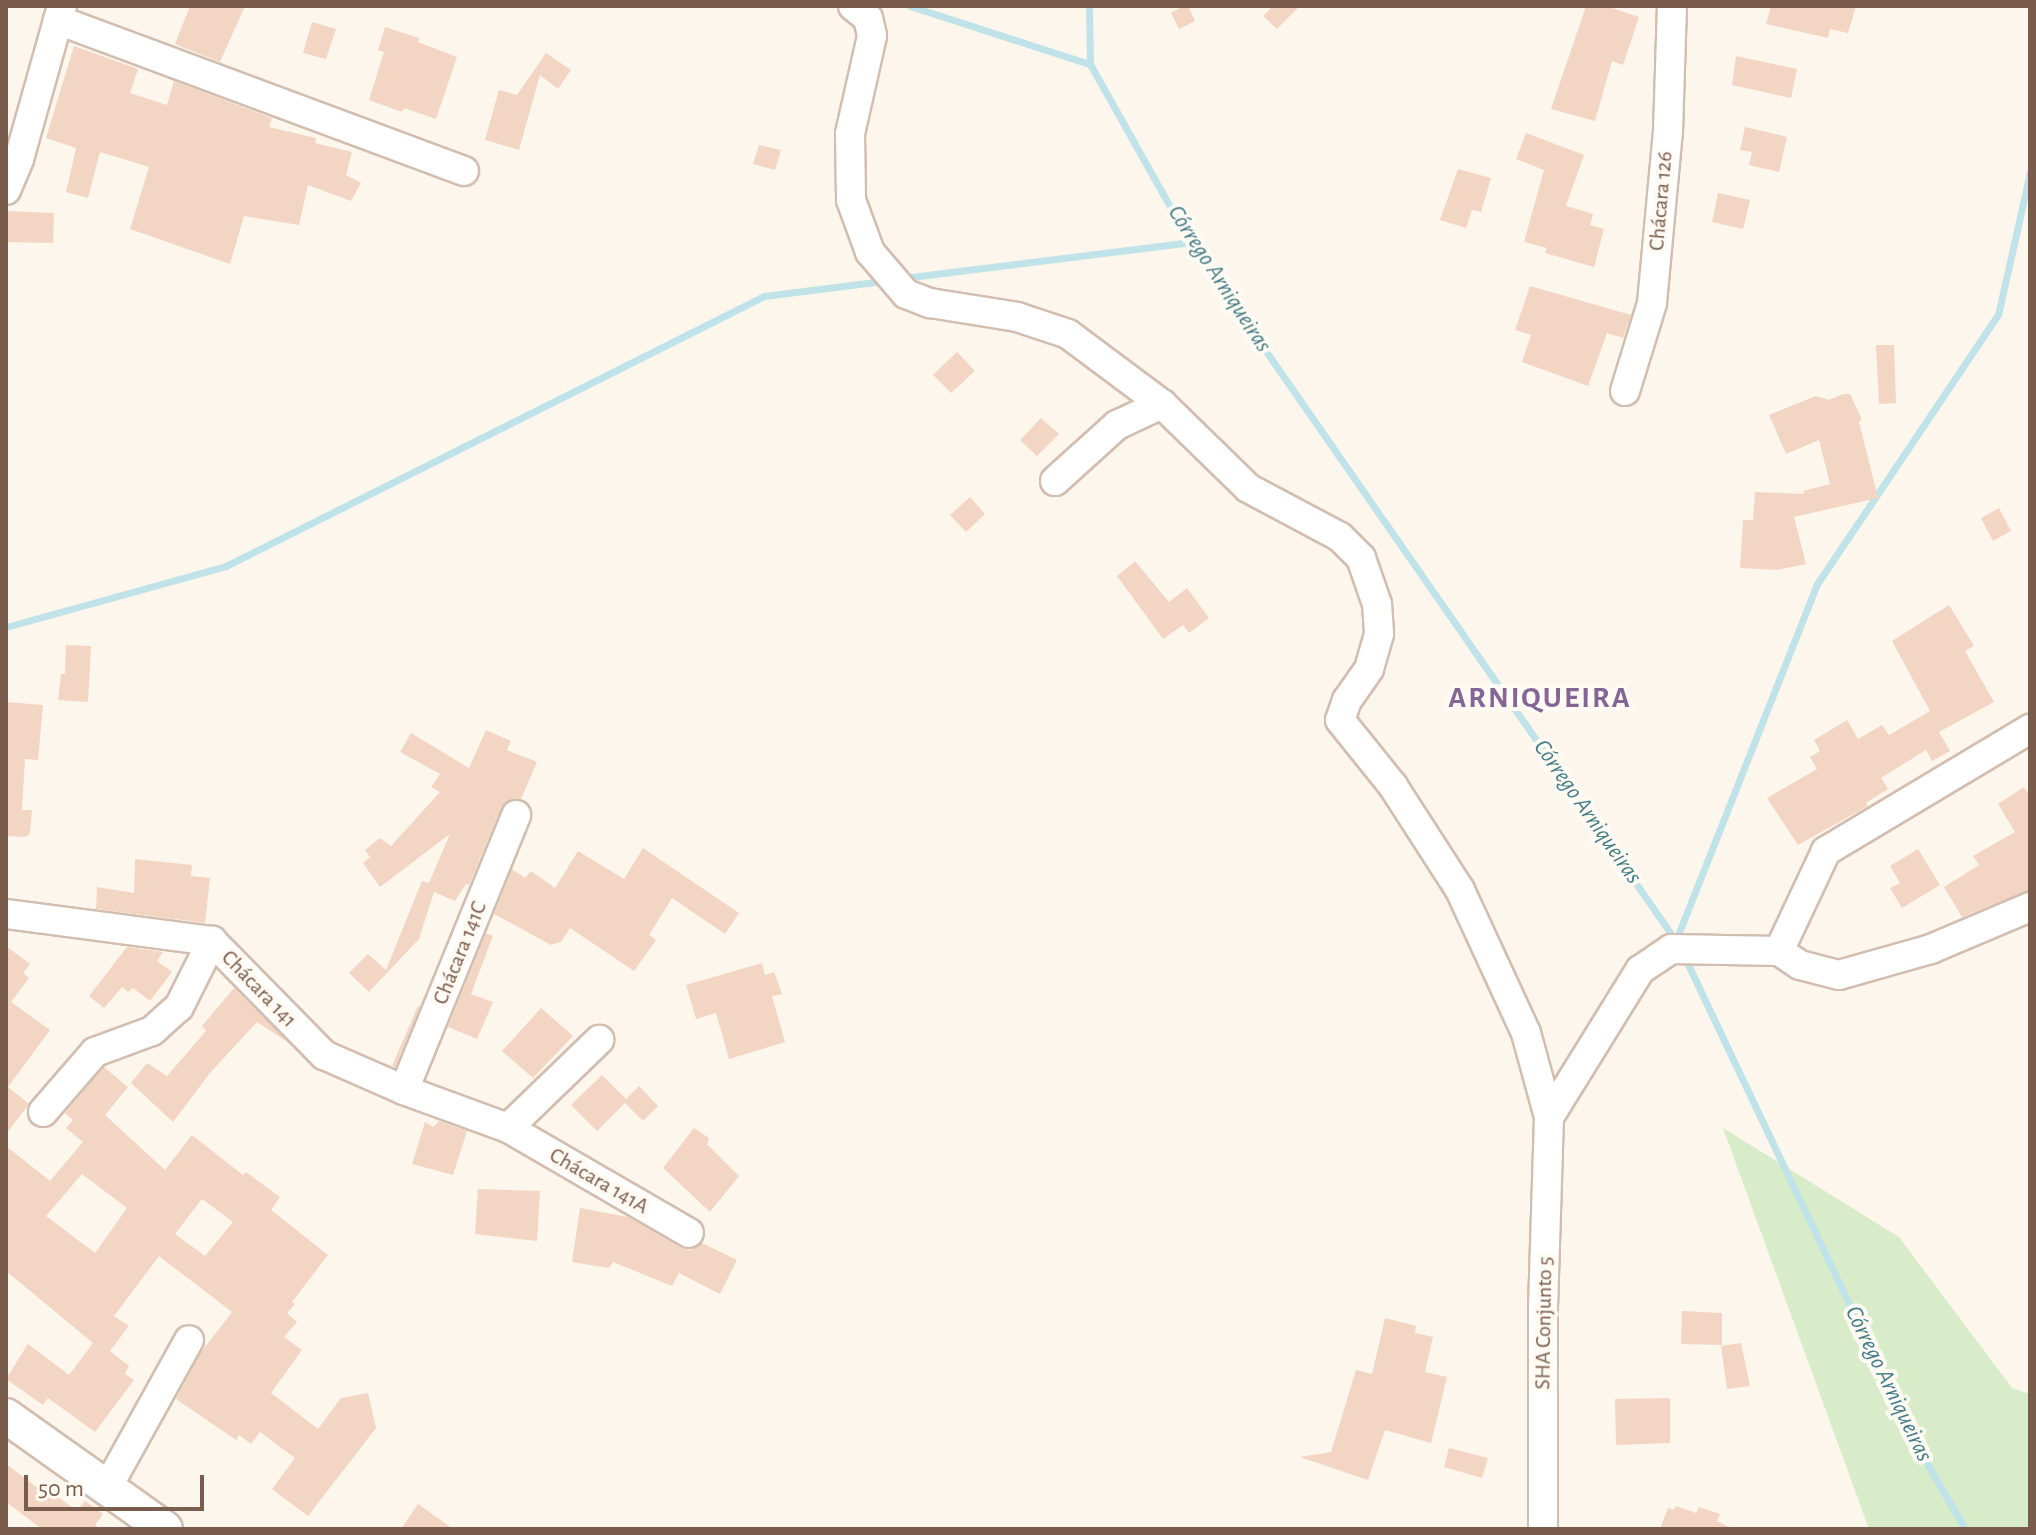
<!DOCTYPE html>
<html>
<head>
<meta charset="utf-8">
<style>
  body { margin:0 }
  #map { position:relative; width:2036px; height:1535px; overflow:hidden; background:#fdf6ec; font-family:"Alegreya Sans",sans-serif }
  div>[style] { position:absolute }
  .green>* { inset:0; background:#d8ecc9 }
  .stream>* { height:7px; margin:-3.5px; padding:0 3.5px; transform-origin:3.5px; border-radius:3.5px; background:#bfe3e8 }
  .building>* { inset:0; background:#f3d5c3 }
  .roads { filter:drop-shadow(2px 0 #d1beb0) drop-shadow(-2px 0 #d1beb0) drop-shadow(0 2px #d1beb0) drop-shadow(0 -2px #d1beb0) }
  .minor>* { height:28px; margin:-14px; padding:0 14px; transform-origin:14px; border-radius:14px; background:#fff }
  .tertiary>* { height:34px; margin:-17px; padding:0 17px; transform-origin:17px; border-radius:17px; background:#fff }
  span { translate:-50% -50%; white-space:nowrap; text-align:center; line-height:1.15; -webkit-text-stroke:8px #fffaf3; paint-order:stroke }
  .street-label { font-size:22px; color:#7a5c4d }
  .water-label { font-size:24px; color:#437c86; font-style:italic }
  .district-label { font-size:30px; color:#846695; font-weight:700; letter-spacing:2px }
  .frame { position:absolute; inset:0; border:8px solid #7a5c4d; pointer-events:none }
  .scale { position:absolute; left:24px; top:1475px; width:180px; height:36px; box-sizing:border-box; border:4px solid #7a5c4d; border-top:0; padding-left:10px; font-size:24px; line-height:28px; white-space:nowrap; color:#7a5c4d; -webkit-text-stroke:6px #fffaf3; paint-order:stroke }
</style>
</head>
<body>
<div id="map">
  <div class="green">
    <i style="clip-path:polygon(1723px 1128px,1899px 1237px,2012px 1388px,2030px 1394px,2030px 1529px,1869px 1529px)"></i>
  </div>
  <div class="stream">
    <i style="left:910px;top:6px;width:189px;rotate:17.9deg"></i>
    <i style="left:1089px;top:6px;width:58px;rotate:89deg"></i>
    <i style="left:1090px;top:64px;width:204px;rotate:60.7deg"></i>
    <i style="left:1190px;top:242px;width:851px;rotate:55.19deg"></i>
    <i style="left:903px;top:278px;width:289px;rotate:-7.1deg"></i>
    <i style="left:6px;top:627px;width:228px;rotate:-15.5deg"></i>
    <i style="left:226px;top:566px;width:602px;rotate:-26.65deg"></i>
    <i style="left:764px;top:296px;width:120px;rotate:-7.2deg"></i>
    <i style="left:1676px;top:940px;width:383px;rotate:-68.4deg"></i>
    <i style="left:1817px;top:584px;width:324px;rotate:-56.1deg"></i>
    <i style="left:1998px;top:315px;width:147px;rotate:-77.4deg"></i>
    <i style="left:1684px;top:956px;width:539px;rotate:64.62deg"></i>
    <i style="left:1915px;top:1443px;width:99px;rotate:59.8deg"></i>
  </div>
  <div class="building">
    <i style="clip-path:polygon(190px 6px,245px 6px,220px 62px,175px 44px)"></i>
    <i style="clip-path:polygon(1183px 6px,1188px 6px,1195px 21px,1179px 29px,1171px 13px)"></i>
    <i style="clip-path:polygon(1273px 6px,1300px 6px,1277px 29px,1263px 16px)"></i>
    <i style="clip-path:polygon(1586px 6px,1606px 6px,1639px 17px,1623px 65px,1612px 61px,1595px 121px,1551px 109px)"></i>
    <i style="clip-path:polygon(1771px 6px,1856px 6px,1848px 33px,1830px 29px,1828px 38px,1766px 24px)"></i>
    <i style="clip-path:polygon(312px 22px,336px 29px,326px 59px,303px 53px)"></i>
    <i style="clip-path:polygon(385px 27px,419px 38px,418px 42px,457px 57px,436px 119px,404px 108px,402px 112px,369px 100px,384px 52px,378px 50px)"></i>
    <i style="clip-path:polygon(74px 46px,138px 69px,130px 93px,167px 105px,174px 81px,272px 118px,269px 127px,316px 138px,315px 143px,352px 152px,346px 175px,361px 183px,351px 201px,308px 185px,299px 225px,244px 216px,230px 264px,130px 229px,149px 167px,100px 152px,88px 198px,66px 192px,76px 148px,46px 138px)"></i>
    <i style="clip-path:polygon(546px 53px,571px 70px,558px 89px,540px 75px,519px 150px,485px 140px,499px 90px,517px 95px)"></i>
    <i style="clip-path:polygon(1736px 56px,1797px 69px,1791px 98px,1732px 85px)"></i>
    <i style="clip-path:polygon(1745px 127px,1787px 137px,1779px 172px,1749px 165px,1752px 152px,1740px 150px)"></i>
    <i style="clip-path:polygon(1526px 133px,1584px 155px,1566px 206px,1593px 214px,1590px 225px,1604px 229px,1594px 267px,1545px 253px,1547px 248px,1524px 242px,1544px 170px,1516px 159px)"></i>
    <i style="clip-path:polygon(759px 145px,781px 150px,775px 170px,753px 164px)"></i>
    <i style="clip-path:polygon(1458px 169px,1491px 178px,1481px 212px,1472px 210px,1466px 228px,1440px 220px)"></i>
    <i style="clip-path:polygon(1718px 193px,1750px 200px,1743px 229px,1712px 222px)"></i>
    <i style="clip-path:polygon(6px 211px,54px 213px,53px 243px,6px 242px)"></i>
    <i style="clip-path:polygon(1530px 286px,1631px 315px,1623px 338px,1607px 333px,1588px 386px,1522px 362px,1531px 335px,1515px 330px)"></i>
    <i style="clip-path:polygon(1876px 345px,1894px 345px,1896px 403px,1879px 404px)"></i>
    <i style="clip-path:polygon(957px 352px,975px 371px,951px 393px,933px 375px)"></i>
    <i style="clip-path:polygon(1843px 394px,1850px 394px,1862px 420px,1859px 422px,1878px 498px,1794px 517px,1806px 564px,1777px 570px,1740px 568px,1743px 520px,1753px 520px,1755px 492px,1804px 494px,1803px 491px,1830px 484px,1819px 440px,1786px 454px,1769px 415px,1816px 396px,1829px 400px)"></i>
    <i style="clip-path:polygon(1041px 418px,1059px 434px,1037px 456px,1020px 440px)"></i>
    <i style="clip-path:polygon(970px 497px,985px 514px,966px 532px,950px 515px)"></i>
    <i style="clip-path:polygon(1999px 508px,2011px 531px,1993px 541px,1981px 518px)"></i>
    <i style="clip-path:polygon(1135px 561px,1169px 602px,1187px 588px,1209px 618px,1189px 633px,1183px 625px,1163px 639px,1117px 576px)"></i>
    <i style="clip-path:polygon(1949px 605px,1974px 646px,1965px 651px,1994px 702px,1939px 732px,1950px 751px,1932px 761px,1926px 750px,1881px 778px,1888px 789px,1866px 803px,1868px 806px,1798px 845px,1767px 798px,1817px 769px,1810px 757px,1820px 751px,1814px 740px,1847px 720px,1858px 739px,1882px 725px,1889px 735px,1930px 711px,1892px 641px)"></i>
    <i style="clip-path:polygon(66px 645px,91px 646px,88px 702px,58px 700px,61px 674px,65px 674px)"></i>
    <i style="clip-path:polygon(6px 702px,43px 705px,38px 760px,25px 759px,22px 810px,32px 810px,30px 834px,25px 837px,6px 836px)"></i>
    <i style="clip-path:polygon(486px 730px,511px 741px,507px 750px,537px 762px,521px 799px,506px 801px,501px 808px,469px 885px,466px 884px,455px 901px,434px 892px,419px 939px,369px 992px,349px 973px,368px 954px,386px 970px,422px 881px,429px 883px,450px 834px,380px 887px,363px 863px,370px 857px,365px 850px,380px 838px,391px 846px,440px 792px,431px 787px,440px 774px,400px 752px,411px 733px,469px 768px)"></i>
    <i style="clip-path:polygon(2024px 787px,2030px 797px,2030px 890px,1962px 917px,1944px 887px,1979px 865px,1973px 856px,2015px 832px,1998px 804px)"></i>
    <i style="clip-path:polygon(643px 848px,739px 913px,725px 934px,672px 898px,649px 935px,656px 940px,634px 971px,570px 928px,561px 942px,551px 945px,494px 914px,512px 869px,525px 878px,531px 871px,555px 888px,578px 851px,624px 879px)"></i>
    <i style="clip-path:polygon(1918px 849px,1940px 885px,1902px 908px,1890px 888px,1900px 883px,1890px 866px)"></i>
    <i style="clip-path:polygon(135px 859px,192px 865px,191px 876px,210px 878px,205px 923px,96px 909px,97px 887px,134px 893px)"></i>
    <i style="clip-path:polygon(486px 933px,493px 936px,471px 994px,493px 1002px,477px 1039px,448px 1027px)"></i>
    <i style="clip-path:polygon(6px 946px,30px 964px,23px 973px,29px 978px,11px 1002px,50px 1030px,8px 1087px,29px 1104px,6px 1134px)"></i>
    <i style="clip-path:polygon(127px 947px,163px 952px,157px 961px,172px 972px,150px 1001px,133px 988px,128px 992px,122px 987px,104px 1008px,89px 996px)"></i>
    <i style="clip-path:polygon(762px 963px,765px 975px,774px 972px,782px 994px,772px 996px,785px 1042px,729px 1059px,716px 1013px,696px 1019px,686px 985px)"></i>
    <i style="clip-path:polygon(234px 988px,289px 1043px,257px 1022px,210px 1073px,173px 1122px,131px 1083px,147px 1063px,167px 1076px,206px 1031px,202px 1026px)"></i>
    <i style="clip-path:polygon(418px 1006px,420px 1007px,395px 1067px,392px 1066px)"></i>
    <i style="clip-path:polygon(541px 1008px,573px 1036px,533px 1078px,502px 1051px)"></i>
    <i style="clip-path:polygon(evenodd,104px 1067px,128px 1087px,105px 1115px,165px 1170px,192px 1135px,243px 1175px,246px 1172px,280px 1197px,271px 1210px,328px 1255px,292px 1302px,295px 1304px,287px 1313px,297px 1322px,284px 1337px,302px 1350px,271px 1393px,318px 1429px,341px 1398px,368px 1393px,376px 1428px,308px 1516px,272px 1489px,295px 1458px,260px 1432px,251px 1444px,239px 1435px,236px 1440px,176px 1399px,202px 1351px,232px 1312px,159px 1256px,114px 1316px,129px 1326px,110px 1351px,129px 1366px,125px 1374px,134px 1380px,95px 1432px,48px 1398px,43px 1405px,6px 1379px,28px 1344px,69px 1375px,93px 1343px,6px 1271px,6px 1146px,50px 1181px,83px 1142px,66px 1128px,73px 1120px,65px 1113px,104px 1067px,82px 1174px,127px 1208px,95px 1253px,46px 1216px,82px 1174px,104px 1067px,202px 1199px,233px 1222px,205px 1256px,175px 1234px,202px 1199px)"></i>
    <i style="clip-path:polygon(602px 1075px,626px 1099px,639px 1086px,658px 1106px,643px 1121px,625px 1103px,597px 1131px,571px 1105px)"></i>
    <i style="clip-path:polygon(439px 1121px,467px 1131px,453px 1175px,412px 1164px,425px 1122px,433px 1127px)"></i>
    <i style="clip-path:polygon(694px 1128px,709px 1138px,707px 1144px,739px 1176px,710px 1212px,663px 1168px)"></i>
    <i style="clip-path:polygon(478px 1189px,540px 1191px,537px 1241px,475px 1234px)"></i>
    <i style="clip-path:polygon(580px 1208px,628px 1217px,681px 1248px,690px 1250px,702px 1243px,737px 1260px,720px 1294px,679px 1273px,672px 1286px,613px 1262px,609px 1268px,572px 1262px)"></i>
    <i style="clip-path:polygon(1682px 1311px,1722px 1313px,1722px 1345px,1681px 1344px)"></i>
    <i style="clip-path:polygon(1385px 1318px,1416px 1326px,1415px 1333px,1433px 1337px,1425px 1372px,1447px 1377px,1431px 1443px,1385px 1430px,1368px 1480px,1300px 1457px,1331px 1452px,1356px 1370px,1372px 1374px)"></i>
    <i style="clip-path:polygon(1741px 1343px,1750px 1386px,1727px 1389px,1721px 1346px)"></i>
    <i style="clip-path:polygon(1666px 1398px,1670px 1399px,1670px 1443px,1616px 1445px,1615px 1399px)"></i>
    <i style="clip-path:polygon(1449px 1448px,1488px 1458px,1482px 1478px,1444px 1467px)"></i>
    <i style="clip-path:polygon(6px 1464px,54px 1500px,57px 1496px,77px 1511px,85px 1501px,103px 1514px,95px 1525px,100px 1529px,42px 1529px,6px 1502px)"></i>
    <i style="clip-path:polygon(418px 1504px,453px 1529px,401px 1529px)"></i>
    <i style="clip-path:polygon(1676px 1506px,1696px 1513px,1699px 1507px,1720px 1514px,1717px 1521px,1733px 1529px,1660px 1529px,1668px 1508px,1674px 1510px)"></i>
  </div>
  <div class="roads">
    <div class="minor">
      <i style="left:853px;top:6px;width:19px;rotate:39deg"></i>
      <i style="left:868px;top:18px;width:18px;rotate:77deg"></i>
      <i style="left:872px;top:36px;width:100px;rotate:102.7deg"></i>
      <i style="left:850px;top:134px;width:66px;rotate:89.1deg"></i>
      <i style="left:851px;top:200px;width:55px;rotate:69.9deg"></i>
      <i style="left:870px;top:252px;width:55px;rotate:49.4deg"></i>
      <i style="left:906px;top:294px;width:26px;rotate:21deg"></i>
      <i style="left:930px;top:303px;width:88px;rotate:9.1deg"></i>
      <i style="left:1017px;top:317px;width:54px;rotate:18.4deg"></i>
      <i style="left:1068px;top:334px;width:117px;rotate:36.7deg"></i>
      <i style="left:58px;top:20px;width:433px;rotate:20.4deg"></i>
      <i style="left:6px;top:190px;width:34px;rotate:-67deg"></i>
      <i style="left:19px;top:159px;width:159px;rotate:-74.3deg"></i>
      <i style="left:1625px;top:391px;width:92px;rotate:-72.9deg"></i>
      <i style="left:1652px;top:303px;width:172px;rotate:-84.7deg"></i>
      <i style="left:1668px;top:132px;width:126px;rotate:-88.2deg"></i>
      <i style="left:1055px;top:481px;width:84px;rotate:-42.1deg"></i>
      <i style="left:1117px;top:425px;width:50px;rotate:-25deg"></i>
      <i style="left:1162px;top:404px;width:120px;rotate:44.3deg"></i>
      <i style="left:1248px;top:488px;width:104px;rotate:28deg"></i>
      <i style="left:1340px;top:537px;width:30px;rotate:45deg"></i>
      <i style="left:1361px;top:558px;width:49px;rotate:70.8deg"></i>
      <i style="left:1377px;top:604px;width:30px;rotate:86deg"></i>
      <i style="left:1379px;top:634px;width:36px;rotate:106deg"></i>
      <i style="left:1369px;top:669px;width:38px;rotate:125deg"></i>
      <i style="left:1347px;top:700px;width:21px;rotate:109deg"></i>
      <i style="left:1340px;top:720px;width:85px;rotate:51.2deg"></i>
      <i style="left:1393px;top:786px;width:124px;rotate:57.2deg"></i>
      <i style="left:1460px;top:890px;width:157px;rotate:65.2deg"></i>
      <i style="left:1526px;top:1033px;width:87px;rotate:74.7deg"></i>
      <i style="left:1549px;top:1117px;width:188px;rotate:91.8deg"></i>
      <i style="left:1543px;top:1305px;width:224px;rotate:90deg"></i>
      <i style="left:6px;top:914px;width:208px;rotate:7.5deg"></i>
      <i style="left:212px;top:941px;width:160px;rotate:45.5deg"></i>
      <i style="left:324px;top:1055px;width:87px;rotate:23.6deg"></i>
      <i style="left:404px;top:1090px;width:111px;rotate:20.1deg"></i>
      <i style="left:508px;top:1128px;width:209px;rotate:30.1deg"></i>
      <i style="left:1779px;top:951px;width:110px;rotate:-64.8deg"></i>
      <i style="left:1826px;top:851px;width:238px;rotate:-30.9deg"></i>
      <i style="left:404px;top:1090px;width:297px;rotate:-67.8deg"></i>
      <i style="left:43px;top:1112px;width:79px;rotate:-49.1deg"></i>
      <i style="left:95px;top:1052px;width:61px;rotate:-20.2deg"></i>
      <i style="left:152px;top:1031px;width:36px;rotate:-42deg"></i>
      <i style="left:179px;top:1007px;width:74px;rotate:-63.4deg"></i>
      <i style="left:1549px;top:1117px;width:173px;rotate:-58.2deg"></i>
      <i style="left:1640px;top:970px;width:37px;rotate:-34deg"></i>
      <i style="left:1671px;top:949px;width:108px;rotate:1.1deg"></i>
      <i style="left:1779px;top:951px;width:25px;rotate:34deg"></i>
      <i style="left:1800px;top:965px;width:40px;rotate:14.4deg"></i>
      <i style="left:1839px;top:975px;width:96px;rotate:-15.8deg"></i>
      <i style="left:1931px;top:949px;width:108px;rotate:-23deg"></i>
      <i style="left:508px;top:1128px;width:127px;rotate:-44deg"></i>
      <i style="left:107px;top:1488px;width:169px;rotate:-61deg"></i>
    </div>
    <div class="tertiary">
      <i style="left:6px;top:1416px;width:195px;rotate:35.4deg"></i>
    </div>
  </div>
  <div class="street-label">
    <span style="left:1661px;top:201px;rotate:-85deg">Chácara 126</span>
    <span style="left:460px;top:953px;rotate:-68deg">Chácara 141C</span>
    <span style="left:259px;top:989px;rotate:46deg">Chácara 141</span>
    <span style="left:599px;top:1181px;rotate:30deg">Chácara 141A</span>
    <span style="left:1544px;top:1323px;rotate:-89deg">SHA Conjunto 5</span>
  </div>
  <div class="water-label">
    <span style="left:1219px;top:279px;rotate:57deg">Córrego Arniqueiras</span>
    <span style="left:1587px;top:812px;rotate:55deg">Córrego Arniqueiras</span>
    <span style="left:1888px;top:1384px;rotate:64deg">Córrego Arniqueiras</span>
  </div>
  <div class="district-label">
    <span style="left:1540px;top:698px">ARNIQUEIRA</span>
  </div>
  <div class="frame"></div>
  <div class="scale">50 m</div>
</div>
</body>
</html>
